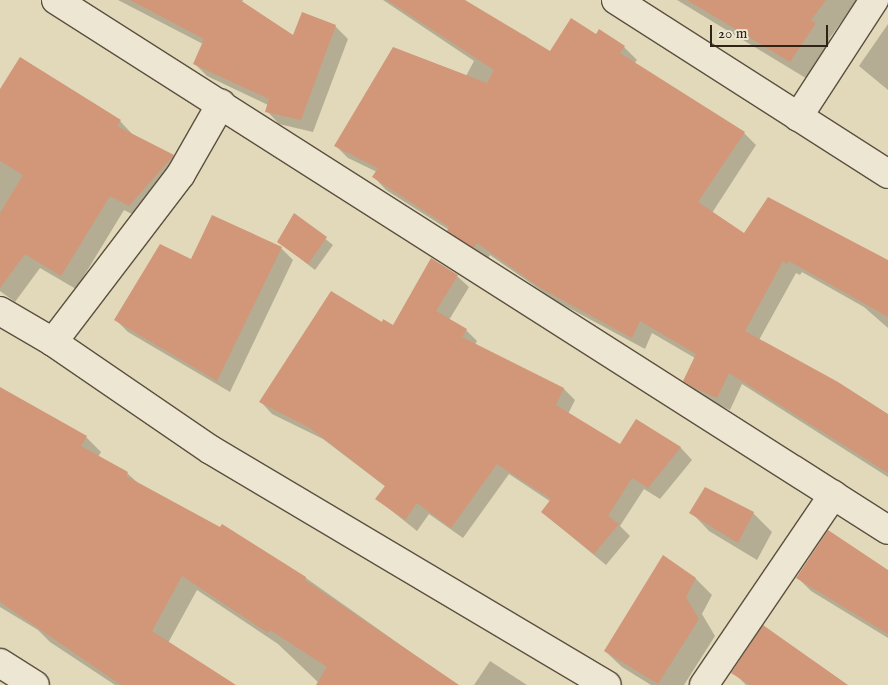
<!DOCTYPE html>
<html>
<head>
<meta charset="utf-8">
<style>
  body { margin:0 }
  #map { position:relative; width:888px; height:685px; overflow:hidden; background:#e2d9ba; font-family:"IM FELL English",serif }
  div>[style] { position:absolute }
  .shadow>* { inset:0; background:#0003 }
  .building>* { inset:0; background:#d19778 }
  .roads { filter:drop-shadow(1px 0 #5c5040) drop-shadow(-1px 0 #5c5040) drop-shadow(0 1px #5c5040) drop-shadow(0 -1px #5c5040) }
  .minor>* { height:28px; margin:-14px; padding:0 14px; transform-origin:14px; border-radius:14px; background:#ece6d2 }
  span { translate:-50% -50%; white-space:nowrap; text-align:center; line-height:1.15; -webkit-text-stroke:4.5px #ece6d2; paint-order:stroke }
  .scale { position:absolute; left:710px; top:25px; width:118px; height:22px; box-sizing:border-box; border:2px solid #2f2217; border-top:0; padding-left:6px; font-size:15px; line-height:18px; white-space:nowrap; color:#2f2217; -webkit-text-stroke:4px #ece6d2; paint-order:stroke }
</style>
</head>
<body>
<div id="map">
  <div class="shadow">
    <i style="clip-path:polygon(118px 0,243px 0,242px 2px,294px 36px,335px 26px,348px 39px,313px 132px,279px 124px,267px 111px,268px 105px,207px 76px,195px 64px,203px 44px)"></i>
    <i style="clip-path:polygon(383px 0,464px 0,522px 38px,524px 35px,550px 53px,596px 35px,599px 31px,624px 47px,637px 60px,634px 64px,744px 133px,756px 145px,712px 213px,744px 234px,888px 263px,888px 328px,864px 307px,802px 272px,800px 275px,796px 273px,759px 340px,888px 417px,888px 477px,742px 384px,730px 410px,706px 399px,685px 381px,695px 358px,652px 333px,645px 349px,556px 301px,490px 255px,487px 259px,461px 243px,449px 230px,386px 190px,374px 177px,377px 172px,348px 158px,336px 146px,466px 76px,474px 61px)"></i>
    <i style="clip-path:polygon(677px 0,857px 0,829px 39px,833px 43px,809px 80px)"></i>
    <i style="clip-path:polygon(888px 24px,888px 90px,859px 66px)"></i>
    <i style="clip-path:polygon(0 91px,120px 121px,134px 136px,173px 156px,187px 170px,144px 220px,124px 210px,76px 289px,40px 268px,15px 302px,0 291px)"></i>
    <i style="clip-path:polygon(295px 215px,333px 245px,315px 270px,279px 242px)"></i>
    <i style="clip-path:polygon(281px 248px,293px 260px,230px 392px,128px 332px,116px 320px,192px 261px)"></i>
    <i style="clip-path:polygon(457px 276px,469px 287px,449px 320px,466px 330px,477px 341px,475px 345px,564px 389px,575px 400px,568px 414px,621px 446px,637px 420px,681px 448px,692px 460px,660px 499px,644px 489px,620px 526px,630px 536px,606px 565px,542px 512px,551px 502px,509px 474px,463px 538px,429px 514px,417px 531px,377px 499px,386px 487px,323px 439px,272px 414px,261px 402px,382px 324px,394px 327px)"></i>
    <i style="clip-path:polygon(0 389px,86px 437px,101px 452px,98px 457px,127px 473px,138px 483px,221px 529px,222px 526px,306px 578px,457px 685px,321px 685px,278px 644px,197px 590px,168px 643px,234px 685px,115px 685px,50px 642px,38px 630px,0 607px)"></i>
    <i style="clip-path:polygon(691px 512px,753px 513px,772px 532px,757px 560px,709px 531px)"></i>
    <i style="clip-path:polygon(663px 556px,696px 579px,712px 595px,702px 614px,715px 636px,684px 685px,651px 685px,622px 667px,605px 651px)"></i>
    <i style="clip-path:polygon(888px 571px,888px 638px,811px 591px,797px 577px)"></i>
    <i style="clip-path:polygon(490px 661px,527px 685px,474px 685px)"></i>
    <i style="clip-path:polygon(733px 672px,846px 685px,746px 685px)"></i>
  </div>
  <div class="building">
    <i style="clip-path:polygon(130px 0,240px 0,293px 35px,302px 12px,336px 25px,301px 120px,265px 112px,269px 99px,193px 64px,204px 39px)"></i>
    <i style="clip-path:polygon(387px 0,465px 0,550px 51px,571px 18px,596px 34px,599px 29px,625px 46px,620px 53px,745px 132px,698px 202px,744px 233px,768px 197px,888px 260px,888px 317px,789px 261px,787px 264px,783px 261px,745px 331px,838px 382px,888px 414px,888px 473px,729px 373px,717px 398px,692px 387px,683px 381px,696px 354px,640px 321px,632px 338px,542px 289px,477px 243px,474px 248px,447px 231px,449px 227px,372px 177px,378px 168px,334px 146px,393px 47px,487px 83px,494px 70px)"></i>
    <i style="clip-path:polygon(687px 0,826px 0,811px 20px,816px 23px,790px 62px)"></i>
    <i style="clip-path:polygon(20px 57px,121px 120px,117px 126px,174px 155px,129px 206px,110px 196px,61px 276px,25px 254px,0 288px,0 213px,23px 175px,0 161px,0 89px)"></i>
    <i style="clip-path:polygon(294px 213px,327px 237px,308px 264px,277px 242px)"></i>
    <i style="clip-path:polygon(212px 215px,282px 247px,217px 381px,114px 320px,160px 244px,191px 259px)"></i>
    <i style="clip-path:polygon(431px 258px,458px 275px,436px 311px,467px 329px,462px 337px,564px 388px,556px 405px,620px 444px,636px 419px,681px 447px,648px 488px,632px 478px,608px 516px,619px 524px,594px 554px,541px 512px,551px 499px,497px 464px,451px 528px,417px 503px,405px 520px,375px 499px,385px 486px,310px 428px,259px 402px,331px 291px,382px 322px,383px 319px,393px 325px)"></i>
    <i style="clip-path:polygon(0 387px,87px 436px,81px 446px,128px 472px,126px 476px,220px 527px,222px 524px,306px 577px,305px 580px,459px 685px,316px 685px,327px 667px,270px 630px,268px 633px,182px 576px,152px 631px,236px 685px,121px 685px,0 602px)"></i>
    <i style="clip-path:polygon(705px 487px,754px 512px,738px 543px,689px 513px)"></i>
    <i style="clip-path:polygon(828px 530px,888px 570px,888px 634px,796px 578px)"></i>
    <i style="clip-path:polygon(663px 555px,696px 578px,686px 597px,699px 619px,658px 684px,604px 651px)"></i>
    <i style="clip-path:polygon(763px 625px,777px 635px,848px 685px,750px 685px,731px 673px)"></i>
  </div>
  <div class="roads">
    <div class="minor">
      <i style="left:56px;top:0;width:986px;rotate:32.5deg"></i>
      <i style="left:616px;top:0;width:323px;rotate:32.6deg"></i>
      <i style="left:798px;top:117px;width:140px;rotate:-57deg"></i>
      <i style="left:0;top:311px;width:61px;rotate:30.3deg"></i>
      <i style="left:53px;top:342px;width:191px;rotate:34.4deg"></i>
      <i style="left:211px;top:450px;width:460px;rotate:30.7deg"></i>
      <i style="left:53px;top:342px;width:211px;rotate:-52.7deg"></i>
      <i style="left:181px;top:174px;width:81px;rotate:-60.3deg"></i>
      <i style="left:0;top:663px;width:41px;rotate:32.2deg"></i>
      <i style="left:704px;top:685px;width:230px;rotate:-55.8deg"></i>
    </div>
  </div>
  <div class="scale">20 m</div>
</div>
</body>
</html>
